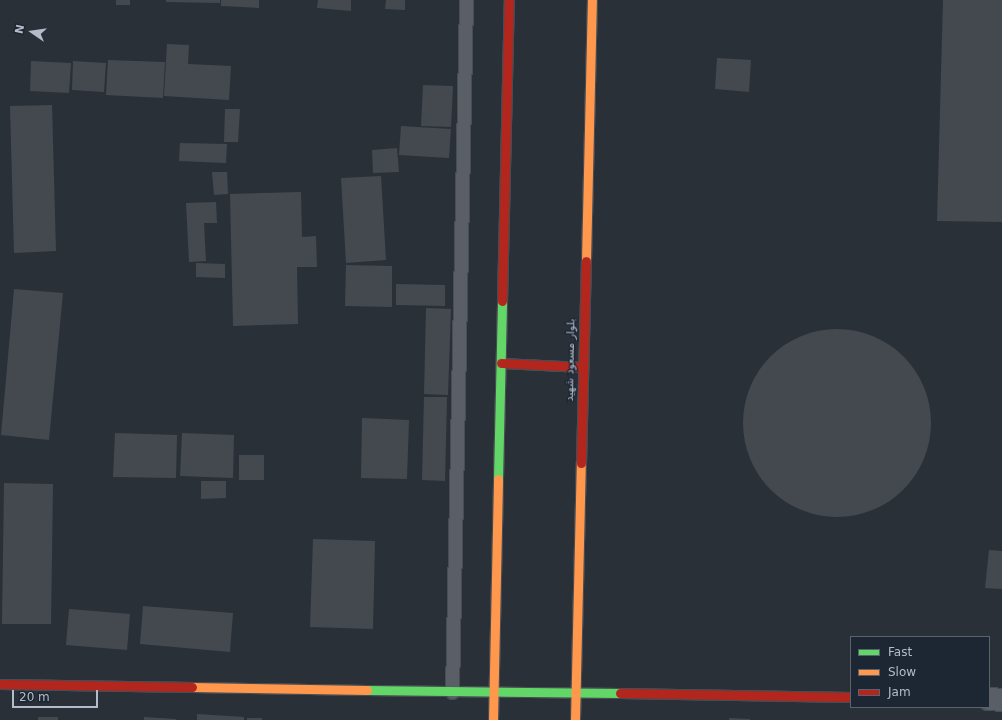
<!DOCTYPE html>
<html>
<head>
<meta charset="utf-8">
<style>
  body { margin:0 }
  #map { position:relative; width:1002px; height:720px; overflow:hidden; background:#2a3038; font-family:"DejaVu Sans",Cairo,sans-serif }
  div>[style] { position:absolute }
  .building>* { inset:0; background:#444950 }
  .round { border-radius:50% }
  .roads { filter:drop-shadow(1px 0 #484c53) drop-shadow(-1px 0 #484c53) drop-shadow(0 1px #484c53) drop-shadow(0 -1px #484c53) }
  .lane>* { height:13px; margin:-6.5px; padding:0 6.5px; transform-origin:6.5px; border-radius:6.5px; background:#5a5e66 }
  .street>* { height:22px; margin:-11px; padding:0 11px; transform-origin:11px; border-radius:11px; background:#5a5e66 }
  .fast>* { height:9px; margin:-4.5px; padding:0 4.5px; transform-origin:4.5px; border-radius:4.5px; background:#63d668 }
  .slow>* { height:9px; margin:-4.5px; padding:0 4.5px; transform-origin:4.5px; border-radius:4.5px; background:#ff974d }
  .jam>* { height:9px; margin:-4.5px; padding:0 4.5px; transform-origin:4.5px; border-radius:4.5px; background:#b3261e }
  span { translate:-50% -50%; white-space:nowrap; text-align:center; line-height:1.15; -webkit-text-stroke:3px #1d2633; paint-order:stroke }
  .street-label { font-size:11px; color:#b4bcc9 }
  .legend { position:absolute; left:850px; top:636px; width:140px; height:72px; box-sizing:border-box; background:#1d2633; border:1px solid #59626f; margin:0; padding:5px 7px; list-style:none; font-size:12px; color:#b4bcc9 }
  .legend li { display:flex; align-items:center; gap:8px; height:20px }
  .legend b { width:20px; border:1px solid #59626f }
  .north { position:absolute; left:12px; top:12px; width:40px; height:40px; -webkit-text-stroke:3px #1d2633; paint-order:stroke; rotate:283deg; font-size:11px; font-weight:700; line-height:16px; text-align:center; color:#b4bcc9 }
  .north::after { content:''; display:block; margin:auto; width:14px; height:18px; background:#b4bcc9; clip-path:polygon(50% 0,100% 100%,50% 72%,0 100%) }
  .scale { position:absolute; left:12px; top:690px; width:86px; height:18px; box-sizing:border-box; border:2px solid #b4bcc9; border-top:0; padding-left:5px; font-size:12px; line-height:14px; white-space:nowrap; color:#b4bcc9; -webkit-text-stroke:3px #1d2633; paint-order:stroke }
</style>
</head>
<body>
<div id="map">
  <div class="building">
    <i style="clip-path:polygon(116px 0,130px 0,130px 5px,116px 5px)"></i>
    <i style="clip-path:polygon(166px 0,220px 0,220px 3px,166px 2px)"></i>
    <i style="clip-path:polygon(221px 0,259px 0,259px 8px,221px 6px)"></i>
    <i style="clip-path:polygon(318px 0,351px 0,351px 11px,317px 8px)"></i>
    <i style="clip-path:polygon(386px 0,405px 0,405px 10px,385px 9px)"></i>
    <i style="clip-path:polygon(943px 0,1002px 0,1002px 222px,937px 221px)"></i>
    <i style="clip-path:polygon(167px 44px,189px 45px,188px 64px,231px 66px,229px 100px,164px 96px)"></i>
    <i style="clip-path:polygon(717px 58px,751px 60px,749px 92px,715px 89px)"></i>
    <i style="clip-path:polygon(108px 60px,165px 62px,163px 98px,106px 95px)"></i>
    <i style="clip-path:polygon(31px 61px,71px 63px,69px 93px,30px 91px)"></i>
    <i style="clip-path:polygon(73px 61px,106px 63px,104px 92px,72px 90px)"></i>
    <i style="clip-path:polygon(423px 85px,453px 86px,451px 127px,421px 126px)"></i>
    <i style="clip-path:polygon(52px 105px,56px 251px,14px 253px,10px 106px)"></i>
    <i style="clip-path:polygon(225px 109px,240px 109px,238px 142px,224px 142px)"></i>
    <i style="clip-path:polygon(401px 126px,451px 129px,449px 158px,399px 155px)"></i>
    <i style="clip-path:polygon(180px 143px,227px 144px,226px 163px,179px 161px)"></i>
    <i style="clip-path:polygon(397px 148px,399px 172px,373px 173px,372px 150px)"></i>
    <i style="clip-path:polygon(212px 172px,227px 172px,228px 194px,214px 195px)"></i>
    <i style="clip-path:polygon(381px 176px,386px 260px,346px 263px,341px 178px)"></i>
    <i style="clip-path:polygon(301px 192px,302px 237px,316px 236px,317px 267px,297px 267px,298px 324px,233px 326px,230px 194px)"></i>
    <i style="clip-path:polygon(216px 202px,217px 223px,204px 223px,206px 261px,189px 262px,186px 203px)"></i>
    <i style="clip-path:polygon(196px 263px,225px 264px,225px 278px,196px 277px)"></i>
    <i style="clip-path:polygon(346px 265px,392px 266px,392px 307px,345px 306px)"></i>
    <i style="clip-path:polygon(396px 284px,445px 285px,445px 306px,396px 305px)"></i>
    <i style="clip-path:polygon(14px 289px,63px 293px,49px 440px,1px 435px)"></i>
    <i style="clip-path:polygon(426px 308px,451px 309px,448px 395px,424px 394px)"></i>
    <i class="round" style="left:743px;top:329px;width:188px;height:188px"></i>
    <i style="clip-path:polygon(424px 397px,447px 397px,445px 481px,422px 480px)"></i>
    <i style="clip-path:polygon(362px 418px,409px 420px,407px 479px,361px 478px)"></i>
    <i style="clip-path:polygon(115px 433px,177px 435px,176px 478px,113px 477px)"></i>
    <i style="clip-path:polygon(182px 433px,234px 435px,233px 478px,180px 476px)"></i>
    <i style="clip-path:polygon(239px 455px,264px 455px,264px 480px,239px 480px)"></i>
    <i style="clip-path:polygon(201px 481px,226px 481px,226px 498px,201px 499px)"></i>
    <i style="clip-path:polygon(4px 483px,53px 484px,51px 624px,2px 624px)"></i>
    <i style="clip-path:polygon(313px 539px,375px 541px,373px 629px,310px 627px)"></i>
    <i style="clip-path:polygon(989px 550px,1002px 551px,1002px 589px,985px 588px)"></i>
    <i style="clip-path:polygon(143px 606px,233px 613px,230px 652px,140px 644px)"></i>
    <i style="clip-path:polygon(69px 609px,130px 614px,127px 650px,66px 645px)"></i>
    <i style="clip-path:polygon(197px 714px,244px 717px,244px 720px,197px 720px)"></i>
    <i style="clip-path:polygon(38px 717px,58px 717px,58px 720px,38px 720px)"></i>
    <i style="clip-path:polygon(144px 717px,176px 719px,176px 720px,144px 720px)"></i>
    <i style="clip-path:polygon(247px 718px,262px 718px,262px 720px,247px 720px)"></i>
    <i style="clip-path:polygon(729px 718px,750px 719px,750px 720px,729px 720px)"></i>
  </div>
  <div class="roads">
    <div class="lane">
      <i style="left:452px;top:692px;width:692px;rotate:-88.84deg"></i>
    </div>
    <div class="street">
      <i style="left:989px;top:699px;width:13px;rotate:4deg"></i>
    </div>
    <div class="fast">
      <i style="left:498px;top:479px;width:178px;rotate:-88.7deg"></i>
      <i style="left:367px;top:690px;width:253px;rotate:0.7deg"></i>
    </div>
    <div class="slow">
      <i style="left:586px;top:261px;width:261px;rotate:-88.7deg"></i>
      <i style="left:192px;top:687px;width:175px;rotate:1deg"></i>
      <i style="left:493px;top:720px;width:241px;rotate:-88.8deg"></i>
      <i style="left:575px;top:720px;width:257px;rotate:-88.7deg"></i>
    </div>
    <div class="jam">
      <i style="left:502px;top:301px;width:301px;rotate:-88.7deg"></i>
      <i style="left:501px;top:363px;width:82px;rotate:2.8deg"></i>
      <i style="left:581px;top:463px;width:202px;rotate:-88.6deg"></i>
      <i style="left:0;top:684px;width:192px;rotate:0.9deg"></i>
      <i style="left:620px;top:693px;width:231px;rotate:1deg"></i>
    </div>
  </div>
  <div class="street-label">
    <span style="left:571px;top:360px;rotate:-89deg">بلوار مسعود شهید</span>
  </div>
  <ul class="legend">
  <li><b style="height:5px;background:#63d668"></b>Fast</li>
  <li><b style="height:5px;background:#ff974d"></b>Slow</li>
  <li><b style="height:5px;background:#b3261e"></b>Jam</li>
  </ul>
  <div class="north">N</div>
  <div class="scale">20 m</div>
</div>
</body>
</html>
